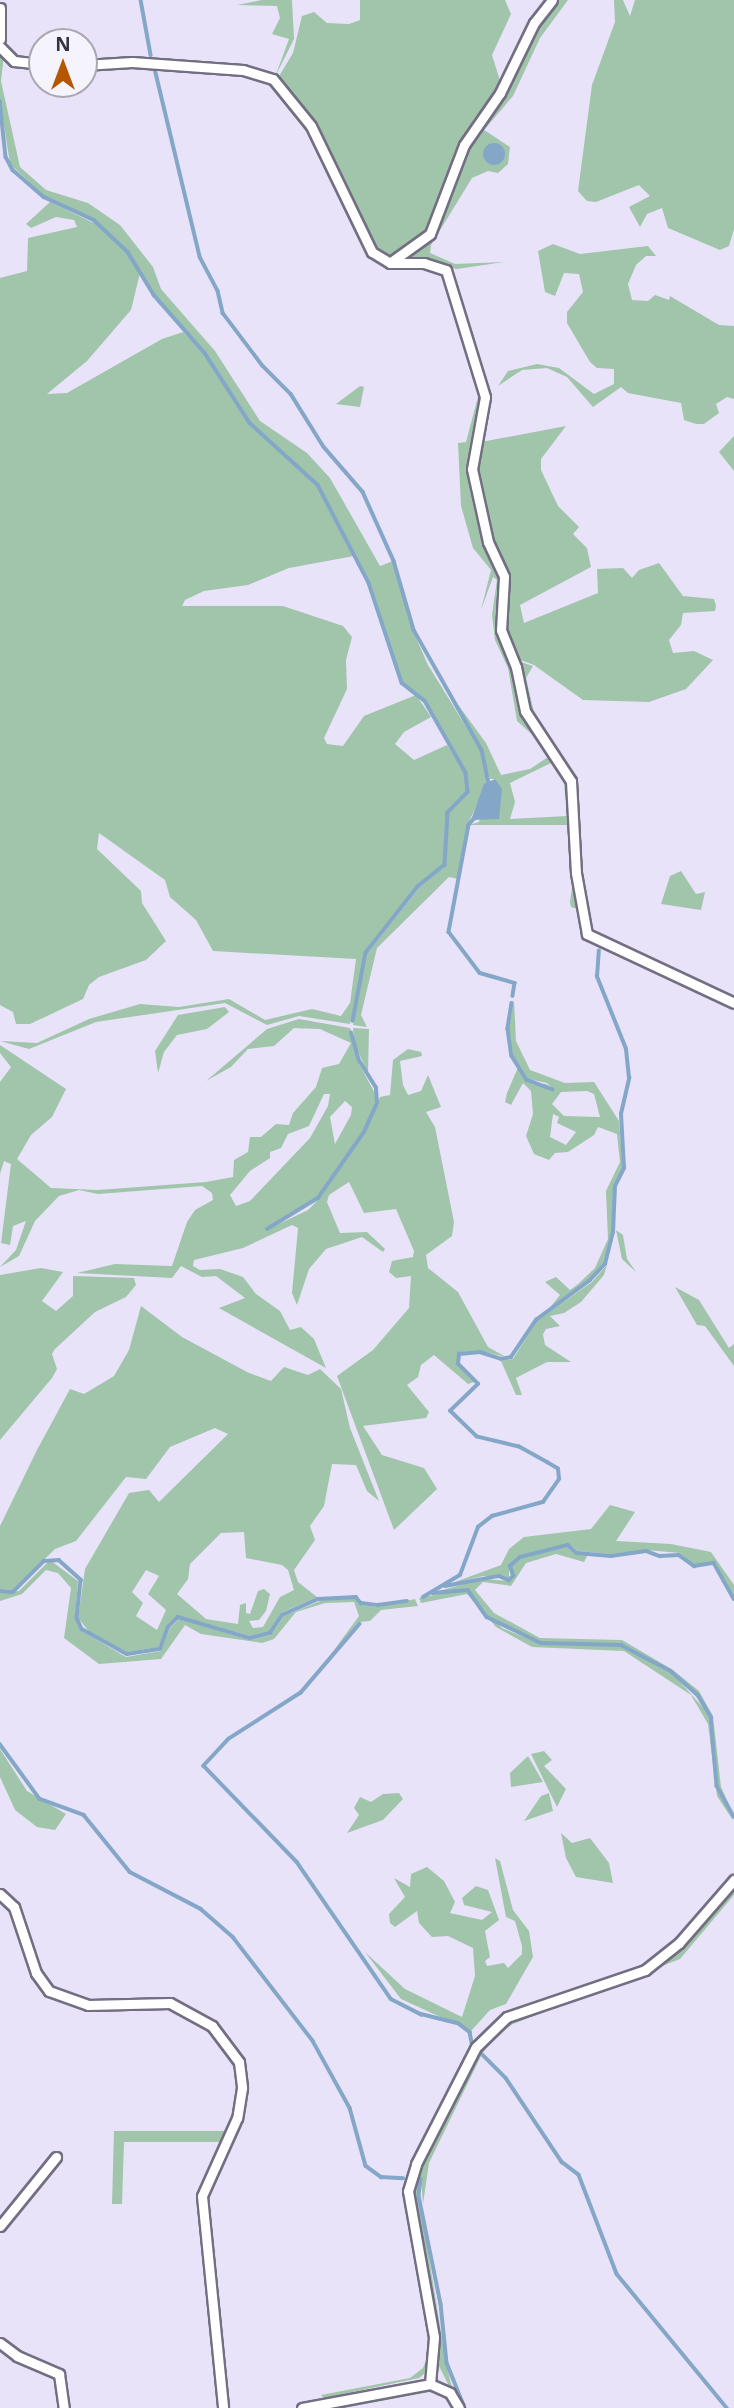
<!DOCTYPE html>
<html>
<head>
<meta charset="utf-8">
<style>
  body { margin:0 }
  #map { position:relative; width:734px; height:2408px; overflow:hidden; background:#e9e3fa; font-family:"Noto Sans",sans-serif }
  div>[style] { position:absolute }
  .green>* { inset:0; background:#a0c5aa }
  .water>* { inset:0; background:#84a7c8 }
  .round { border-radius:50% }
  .stream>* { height:3.5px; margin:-1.75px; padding:0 1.75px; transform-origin:1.75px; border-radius:1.75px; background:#84a7c8 }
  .roads { filter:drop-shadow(2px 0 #736e82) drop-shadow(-2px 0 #736e82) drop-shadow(0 2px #736e82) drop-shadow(0 -2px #736e82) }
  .street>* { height:9px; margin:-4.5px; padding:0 4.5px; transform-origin:4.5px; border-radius:4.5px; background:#fff }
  span { translate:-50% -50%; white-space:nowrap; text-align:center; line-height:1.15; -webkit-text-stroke:5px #f5f3fc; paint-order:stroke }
  .north { position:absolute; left:28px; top:28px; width:70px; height:70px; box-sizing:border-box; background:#f5f3fc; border:2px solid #a9a7b0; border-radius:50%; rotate:0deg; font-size:19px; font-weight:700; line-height:28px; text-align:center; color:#37343d }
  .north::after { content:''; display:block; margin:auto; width:24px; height:32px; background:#b45700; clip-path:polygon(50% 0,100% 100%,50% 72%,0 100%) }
</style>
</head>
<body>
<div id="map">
  <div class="green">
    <i style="clip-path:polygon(262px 0,292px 0,294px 39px,275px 77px,289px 39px,272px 34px,280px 18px,277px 6px,237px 5px)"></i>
    <i style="clip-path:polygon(360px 0,505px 0,511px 14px,492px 55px,502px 87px,471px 131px,429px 231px,393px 257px,371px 243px,313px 122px,278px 78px,293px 53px,302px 16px,314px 12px,327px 23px,349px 24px,360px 20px)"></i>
    <i style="clip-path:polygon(553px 0,568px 0,540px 38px,513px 96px,484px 130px,510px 147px,508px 164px,498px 173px,488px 171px,472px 178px,431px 245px,430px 253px,455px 264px,504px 262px,457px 269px,398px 260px,424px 242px,457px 164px)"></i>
    <i style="clip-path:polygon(614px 0,623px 0,630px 16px,635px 0,734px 0,734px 229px,729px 246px,720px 250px,668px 228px,662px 208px,647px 214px,640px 227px,629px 207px,650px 196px,639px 185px,596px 202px,587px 201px,578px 191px,592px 85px,615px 22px)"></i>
    <i style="clip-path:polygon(0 50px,4px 55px,1px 81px,20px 167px,46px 190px,88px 203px,120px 225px,153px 267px,161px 289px,215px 351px,260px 421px,307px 453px,330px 478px,380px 566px,393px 561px,413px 631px,428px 665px,481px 751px,488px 780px,468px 824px,458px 879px,449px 877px,377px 948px,361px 1015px,367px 1027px,353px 1025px,367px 954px,419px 888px,446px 865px,448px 814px,468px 793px,466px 773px,426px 701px,403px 682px,370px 582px,319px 485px,251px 422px,206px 352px,155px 295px,129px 251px,94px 219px,44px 196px,10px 164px,0 99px)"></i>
    <i style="clip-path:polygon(50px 202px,102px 227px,135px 260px,140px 273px,131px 310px,87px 361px,47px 394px,67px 393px,162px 339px,183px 332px,204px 353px,250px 423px,317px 486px,354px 556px,289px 568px,248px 585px,204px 591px,185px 600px,182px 606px,283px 606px,343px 626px,352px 637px,346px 660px,347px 689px,324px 738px,327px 744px,343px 746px,364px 716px,416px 695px,431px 717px,404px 732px,395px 744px,414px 760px,447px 745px,465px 773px,467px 792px,447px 813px,444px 864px,417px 887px,365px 953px,350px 1024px,299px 1016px,267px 1025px,225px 1003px,96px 1022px,29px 1049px,0 1041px,37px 1043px,89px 1019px,140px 1004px,179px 1007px,229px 999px,265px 1020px,312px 1009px,341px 1016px,350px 1003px,356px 959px,213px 951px,196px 920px,170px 897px,165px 880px,99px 833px,97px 849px,141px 891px,142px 903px,166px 941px,146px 960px,99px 977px,89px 985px,83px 999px,30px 1024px,16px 1024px,13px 1012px,0 1005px,0 278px,27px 271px,28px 238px,77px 227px,74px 220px,56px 217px,31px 228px,26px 224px)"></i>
    <i style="clip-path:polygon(553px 244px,580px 254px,648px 246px,656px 256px,646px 256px,636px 265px,628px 284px,632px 300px,648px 301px,655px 295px,669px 300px,670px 296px,719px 325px,734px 326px,734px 399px,727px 397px,716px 404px,719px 413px,704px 424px,696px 424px,684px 420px,681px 403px,628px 393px,621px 387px,593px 407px,567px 377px,547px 368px,522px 370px,498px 386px,508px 371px,537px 364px,559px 368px,594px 394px,614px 384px,614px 369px,597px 368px,590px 362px,567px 323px,567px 312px,583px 292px,579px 274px,564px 273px,555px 296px,545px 292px,538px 251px)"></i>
    <i style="clip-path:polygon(360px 386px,364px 387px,360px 407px,336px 404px)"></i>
    <i style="clip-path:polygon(evenodd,479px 393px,484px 397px,471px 469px,501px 569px,500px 613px,518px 691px,567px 775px,580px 910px,571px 907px,570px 902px,573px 880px,568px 825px,469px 825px,479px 822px,495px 779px,490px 779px,482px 750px,452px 702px,459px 706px,486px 743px,501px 775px,530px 769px,548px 757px,537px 739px,517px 721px,508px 668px,495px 640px,492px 615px,497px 580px,493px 577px,481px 610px,491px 570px,473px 548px,461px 506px,458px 443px,466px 442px,479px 393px,553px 762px,563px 774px,567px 816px,510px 819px,515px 802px,510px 783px,553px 762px)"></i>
    <i style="clip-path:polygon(566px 426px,541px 459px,541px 470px,558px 506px,579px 527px,573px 534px,587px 548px,591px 567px,520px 605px,524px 623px,598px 593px,597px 569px,623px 568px,632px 578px,639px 570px,659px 563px,683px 596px,714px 599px,716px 606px,715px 611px,683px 613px,681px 625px,669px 640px,673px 653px,694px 651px,713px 660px,686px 689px,649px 702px,583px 700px,534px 665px,515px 658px,503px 629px,506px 587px,477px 488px,476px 443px)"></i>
    <i style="clip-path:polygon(734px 436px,734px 471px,719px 452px)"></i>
    <i style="clip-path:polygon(515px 660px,533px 666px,526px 678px,536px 721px,578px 778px,579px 859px,593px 934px,613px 946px,647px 956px,734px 1002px,647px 957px,601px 943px,588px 934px,577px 873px,572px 781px,526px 711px)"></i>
    <i style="clip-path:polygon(681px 871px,696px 894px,705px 892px,701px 910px,661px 904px,670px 876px)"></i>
    <i style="clip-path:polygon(evenodd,514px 1000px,516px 1041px,530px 1070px,565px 1083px,594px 1082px,619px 1121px,623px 1168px,614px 1185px,612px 1233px,603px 1263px,590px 1279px,548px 1310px,560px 1295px,545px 1282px,556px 1277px,570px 1290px,577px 1285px,595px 1268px,608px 1239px,606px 1191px,620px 1162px,617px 1134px,598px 1127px,594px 1135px,568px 1152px,555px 1153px,549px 1160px,534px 1154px,526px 1136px,533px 1114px,531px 1091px,523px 1083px,511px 1105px,505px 1102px,507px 1093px,519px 1065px,527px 1080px,534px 1085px,546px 1084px,553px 1089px,547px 1083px,528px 1079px,513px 1055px,509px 1029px,514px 1000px,587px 1091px,594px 1094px,600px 1117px,564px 1116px,552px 1104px,561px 1092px,587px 1091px,514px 1000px,553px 1114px,559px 1117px,557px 1123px,576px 1132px,566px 1145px,550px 1137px,553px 1114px)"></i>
    <i style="clip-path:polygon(225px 1007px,229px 1012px,207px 1029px,177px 1035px,164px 1052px,158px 1073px,155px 1051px,178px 1015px)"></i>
    <i style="clip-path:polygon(evenodd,299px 1019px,350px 1028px,358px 1062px,377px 1097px,363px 1132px,317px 1197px,264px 1231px,308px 1210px,319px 1199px,365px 1133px,380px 1097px,390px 1095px,393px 1060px,408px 1049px,421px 1052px,422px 1056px,400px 1061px,403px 1085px,408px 1095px,421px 1091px,428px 1075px,441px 1107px,426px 1112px,435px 1127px,454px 1222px,452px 1236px,426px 1255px,428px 1268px,458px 1292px,488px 1347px,506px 1357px,481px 1351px,458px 1353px,457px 1364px,477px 1381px,468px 1384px,434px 1355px,421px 1365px,418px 1377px,407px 1385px,429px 1412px,426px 1418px,363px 1426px,382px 1455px,424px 1468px,437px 1489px,394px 1530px,337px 1376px,373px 1350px,409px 1308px,411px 1276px,396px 1278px,389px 1272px,392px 1261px,413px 1257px,414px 1251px,396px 1209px,364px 1213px,349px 1182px,329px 1195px,327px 1202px,340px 1233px,367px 1232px,385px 1249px,383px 1252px,362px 1237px,326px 1249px,309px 1269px,297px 1305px,292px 1293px,298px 1228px,292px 1225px,243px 1248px,194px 1260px,193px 1266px,200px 1270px,220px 1269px,243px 1277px,256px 1294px,280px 1311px,290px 1330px,301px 1327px,314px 1339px,326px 1368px,219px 1308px,245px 1298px,216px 1276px,202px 1277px,181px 1266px,172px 1278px,77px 1273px,115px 1264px,172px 1266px,187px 1222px,195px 1210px,213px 1200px,212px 1193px,202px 1186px,98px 1194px,79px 1190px,59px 1196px,35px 1221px,19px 1256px,0 1267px,16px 1250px,26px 1221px,13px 1226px,10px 1245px,1px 1243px,11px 1164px,4px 1161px,0 1174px,0 1082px,11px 1067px,0 1053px,0 1045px,66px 1089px,52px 1117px,31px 1135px,17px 1159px,51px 1188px,98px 1190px,206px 1182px,233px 1177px,234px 1160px,248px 1152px,250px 1137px,261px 1137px,276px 1124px,289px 1125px,293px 1113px,316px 1087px,322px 1068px,339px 1064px,351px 1043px,320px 1029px,294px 1028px,274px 1046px,248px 1049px,231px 1067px,206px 1081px,267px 1029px,299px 1019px,324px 1094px,330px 1094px,328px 1106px,310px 1138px,250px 1201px,236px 1206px,230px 1195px,250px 1171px,270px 1158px,270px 1152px,281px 1148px,288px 1134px,309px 1126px,324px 1094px,299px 1019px,345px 1101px,352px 1107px,351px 1115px,335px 1144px,330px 1117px,345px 1101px)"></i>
    <i style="clip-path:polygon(353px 1028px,369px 1029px,368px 1074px,354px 1042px)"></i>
    <i style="clip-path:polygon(616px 1230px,623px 1235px,627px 1259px,636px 1272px,622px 1259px)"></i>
    <i style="clip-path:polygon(607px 1265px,604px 1275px,581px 1302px,564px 1313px,550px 1316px,560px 1326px,546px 1329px,543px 1334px,545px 1345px,571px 1362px,547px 1362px,516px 1378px,522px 1395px,516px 1395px,501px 1361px,513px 1359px,537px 1321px,592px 1282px)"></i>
    <i style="clip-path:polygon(41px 1268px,63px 1272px,42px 1301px,56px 1311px,73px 1296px,73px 1276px,134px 1278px,136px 1285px,126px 1297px,95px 1312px,55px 1349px,52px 1354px,57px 1369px,52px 1378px,0 1440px,0 1275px)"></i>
    <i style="clip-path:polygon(675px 1287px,699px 1300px,729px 1348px,734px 1344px,734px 1366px,705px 1326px,697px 1325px)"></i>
    <i style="clip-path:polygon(evenodd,141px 1306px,182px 1337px,247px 1372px,271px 1381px,284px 1367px,308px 1375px,320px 1369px,341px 1389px,350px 1428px,379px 1501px,367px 1491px,356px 1465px,332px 1464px,324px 1506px,310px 1526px,315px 1540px,294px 1570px,298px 1582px,317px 1597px,281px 1613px,269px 1632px,250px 1636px,178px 1616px,167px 1626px,159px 1647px,127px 1652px,90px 1633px,78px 1618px,85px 1569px,129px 1493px,149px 1490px,159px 1502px,228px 1434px,215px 1428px,170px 1447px,146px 1479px,126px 1477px,76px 1541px,55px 1549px,13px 1590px,0 1589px,0 1526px,37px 1450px,70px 1389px,84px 1394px,114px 1376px,129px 1350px,141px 1306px,221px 1533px,244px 1532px,246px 1558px,282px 1565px,288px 1570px,294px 1590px,280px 1597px,263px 1627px,253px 1628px,249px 1621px,259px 1620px,266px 1611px,270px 1594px,264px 1589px,258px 1591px,250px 1614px,246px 1613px,246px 1603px,240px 1605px,238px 1624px,206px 1619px,177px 1594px,188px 1579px,190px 1564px,221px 1533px,141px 1306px,146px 1570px,159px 1576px,148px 1594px,166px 1610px,157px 1630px,136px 1616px,143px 1603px,132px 1592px,146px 1570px)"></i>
    <i style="clip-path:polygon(610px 1505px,635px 1512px,616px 1541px,671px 1544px,711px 1552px,734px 1585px,734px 1598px,715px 1562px,694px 1565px,680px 1553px,646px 1550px,611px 1554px,578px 1551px,569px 1544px,520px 1555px,509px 1565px,509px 1579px,483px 1576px,447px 1585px,501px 1565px,509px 1549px,524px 1537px,591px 1529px)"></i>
    <i style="clip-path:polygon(568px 1547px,577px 1554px,589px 1553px,584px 1562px,556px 1554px,526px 1563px,511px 1586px,483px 1582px,475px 1590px,494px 1613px,540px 1638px,622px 1640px,673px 1670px,699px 1691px,713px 1716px,721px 1787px,734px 1815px,718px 1786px,712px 1717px,698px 1694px,672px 1670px,621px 1644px,541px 1642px,488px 1616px,468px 1589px,435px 1592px,483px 1579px,509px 1581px,514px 1577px,511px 1566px,521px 1558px)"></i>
    <i style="clip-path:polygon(50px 1560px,78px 1581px,75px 1618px,80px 1630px,126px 1657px,161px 1651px,170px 1628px,179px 1619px,250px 1640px,271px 1635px,284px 1616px,325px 1599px,355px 1599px,360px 1605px,378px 1607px,415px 1599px,418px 1606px,381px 1610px,370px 1621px,358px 1622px,323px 1665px,359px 1616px,354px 1602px,325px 1603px,296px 1612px,274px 1639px,262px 1643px,201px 1634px,185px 1625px,161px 1659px,99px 1664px,64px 1638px,71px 1588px,58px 1573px,46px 1570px,22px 1594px,0 1601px,0 1593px,19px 1591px)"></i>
    <i style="clip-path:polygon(449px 1592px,467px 1592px,502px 1628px,540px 1644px,618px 1645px,671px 1672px,708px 1713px,716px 1786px,734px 1822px,717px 1796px,708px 1724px,691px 1695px,624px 1651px,532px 1647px,496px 1627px,467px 1594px,421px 1603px,419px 1598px)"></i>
    <i style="clip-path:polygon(0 1749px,27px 1791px,66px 1814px,55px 1830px,37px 1827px,15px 1810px,0 1777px)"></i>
    <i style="clip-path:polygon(544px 1751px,552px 1760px,544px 1766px,566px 1789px,557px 1807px,531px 1754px)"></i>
    <i style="clip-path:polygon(528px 1756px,543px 1782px,511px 1787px,510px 1773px)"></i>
    <i style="clip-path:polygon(399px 1793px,403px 1799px,383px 1820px,347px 1833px,359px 1815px,354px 1808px,360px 1797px,371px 1802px,383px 1794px)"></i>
    <i style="clip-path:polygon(549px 1793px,553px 1811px,524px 1821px,541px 1796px)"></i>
    <i style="clip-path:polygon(561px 1833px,572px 1843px,590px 1838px,609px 1863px,613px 1883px,576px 1877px,566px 1858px)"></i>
    <i style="clip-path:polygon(495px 1858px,500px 1861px,513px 1910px,529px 1931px,533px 1957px,506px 2004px,490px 2010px,471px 2031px,401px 1999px,365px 1952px,405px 1989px,462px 2017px,475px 1976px,473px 1948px,448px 1936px,432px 1937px,419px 1923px,417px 1911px,395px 1927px,390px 1923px,389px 1914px,405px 1897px,394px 1878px,410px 1887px,411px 1874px,427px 1867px,444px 1881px,455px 1902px,450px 1913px,482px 1920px,492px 1912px,464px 1905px,462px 1898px,476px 1886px,488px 1890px,499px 1920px,485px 1931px,490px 1957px,485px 1961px,487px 1966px,504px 1963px,508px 1968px,522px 1954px,522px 1946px,515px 1921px,506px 1917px)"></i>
    <i style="clip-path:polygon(734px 1883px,734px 1895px,680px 1959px,513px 2024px,497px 2034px,482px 2054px,429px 2163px,423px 2204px,421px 2179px,419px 2196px,446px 2363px,451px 2384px,464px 2408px,460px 2408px,437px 2362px,412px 2193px,414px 2179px,470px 2061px,500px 2024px,646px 1971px)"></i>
    <i style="clip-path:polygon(114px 2131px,228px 2131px,223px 2142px,124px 2142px,122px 2204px,112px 2204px)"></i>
    <i style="clip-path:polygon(429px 2353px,425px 2373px,419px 2378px,324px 2398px,321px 2395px,410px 2378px,423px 2368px)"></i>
    <i style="clip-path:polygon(428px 2387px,443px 2391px,456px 2408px,445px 2396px,429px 2392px,344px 2408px,317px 2408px)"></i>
  </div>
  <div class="water">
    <i class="round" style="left:483px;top:143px;width:22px;height:22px"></i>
    <i style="clip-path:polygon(495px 779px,502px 789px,499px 819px,471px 820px,484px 784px)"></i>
  </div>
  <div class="stream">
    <i style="left:141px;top:0;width:56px;rotate:79.7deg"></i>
    <i style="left:155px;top:69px;width:193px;rotate:76.5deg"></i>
    <i style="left:200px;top:257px;width:38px;rotate:62deg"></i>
    <i style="left:218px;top:291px;width:23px;rotate:77deg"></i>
    <i style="left:223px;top:313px;width:66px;rotate:53deg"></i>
    <i style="left:263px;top:366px;width:40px;rotate:45deg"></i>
    <i style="left:291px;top:394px;width:62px;rotate:58.1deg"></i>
    <i style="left:324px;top:447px;width:60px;rotate:49.1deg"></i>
    <i style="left:363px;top:492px;width:76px;rotate:65.8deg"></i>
    <i style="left:394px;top:561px;width:72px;rotate:73.8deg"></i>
    <i style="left:414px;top:630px;width:138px;rotate:60.5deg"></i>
    <i style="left:482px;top:750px;width:34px;rotate:78deg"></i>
    <i style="left:0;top:101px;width:56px;rotate:83.9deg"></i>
    <i style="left:6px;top:157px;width:15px;rotate:62deg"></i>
    <i style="left:13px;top:170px;width:41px;rotate:41.1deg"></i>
    <i style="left:44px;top:197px;width:55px;rotate:24.7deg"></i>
    <i style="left:94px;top:220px;width:47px;rotate:43.3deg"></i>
    <i style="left:128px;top:252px;width:50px;rotate:58.8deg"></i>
    <i style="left:154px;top:295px;width:77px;rotate:48.7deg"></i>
    <i style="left:205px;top:353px;width:83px;rotate:57.3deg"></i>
    <i style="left:250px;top:423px;width:92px;rotate:42.4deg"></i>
    <i style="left:318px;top:485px;width:110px;rotate:62.5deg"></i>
    <i style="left:369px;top:583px;width:105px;rotate:71.7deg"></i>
    <i style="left:402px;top:683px;width:29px;rotate:38deg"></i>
    <i style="left:425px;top:701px;width:83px;rotate:60.3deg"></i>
    <i style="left:466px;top:773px;width:19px;rotate:84deg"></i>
    <i style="left:468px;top:792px;width:29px;rotate:134deg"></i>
    <i style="left:448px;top:813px;width:52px;rotate:93.3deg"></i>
    <i style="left:445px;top:865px;width:35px;rotate:141deg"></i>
    <i style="left:418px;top:887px;width:84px;rotate:128.2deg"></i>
    <i style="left:366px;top:953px;width:69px;rotate:100.8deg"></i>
    <i style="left:476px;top:817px;width:11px;rotate:131deg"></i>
    <i style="left:469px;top:825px;width:109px;rotate:100.6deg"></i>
    <i style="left:449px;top:932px;width:51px;rotate:52.9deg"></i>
    <i style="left:480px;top:973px;width:36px;rotate:16deg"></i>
    <i style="left:515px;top:983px;width:13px;rotate:99deg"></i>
    <i style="left:512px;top:1003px;width:26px;rotate:99deg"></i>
    <i style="left:508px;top:1029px;width:27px;rotate:82deg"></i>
    <i style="left:512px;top:1056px;width:28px;rotate:58deg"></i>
    <i style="left:527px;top:1080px;width:27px;rotate:20deg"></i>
    <i style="left:267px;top:1229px;width:60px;rotate:-31.3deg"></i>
    <i style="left:318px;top:1198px;width:80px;rotate:-55.1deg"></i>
    <i style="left:364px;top:1132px;width:32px;rotate:-66deg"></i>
    <i style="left:377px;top:1103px;width:15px;rotate:-94deg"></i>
    <i style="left:376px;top:1088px;width:32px;rotate:-122deg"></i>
    <i style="left:359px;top:1061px;width:29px;rotate:-106deg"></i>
    <i style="left:445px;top:1586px;width:55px;rotate:-10.5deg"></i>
    <i style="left:499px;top:1576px;width:11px;rotate:22deg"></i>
    <i style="left:509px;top:1580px;width:6px;rotate:-45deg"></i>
    <i style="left:513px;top:1576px;width:10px;rotate:-107deg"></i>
    <i style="left:510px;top:1566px;width:13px;rotate:-42deg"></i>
    <i style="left:520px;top:1557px;width:49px;rotate:-14deg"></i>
    <i style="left:568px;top:1545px;width:12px;rotate:42deg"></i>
    <i style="left:577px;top:1553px;width:34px;rotate:5deg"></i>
    <i style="left:611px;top:1556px;width:35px;rotate:-8deg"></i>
    <i style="left:646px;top:1551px;width:15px;rotate:20deg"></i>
    <i style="left:660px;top:1556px;width:19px;rotate:-3deg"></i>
    <i style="left:679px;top:1555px;width:19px;rotate:36deg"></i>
    <i style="left:694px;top:1566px;width:20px;rotate:-9deg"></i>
    <i style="left:714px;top:1563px;width:41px;rotate:60.9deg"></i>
    <i style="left:0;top:1591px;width:13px;rotate:4deg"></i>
    <i style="left:13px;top:1592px;width:44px;rotate:-45deg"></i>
    <i style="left:44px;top:1561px;width:15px;rotate:-4deg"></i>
    <i style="left:59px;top:1560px;width:30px;rotate:42deg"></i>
    <i style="left:81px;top:1580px;width:38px;rotate:96deg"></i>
    <i style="left:77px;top:1618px;width:12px;rotate:66deg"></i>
    <i style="left:82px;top:1629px;width:51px;rotate:29.1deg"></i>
    <i style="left:127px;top:1654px;width:33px;rotate:-9deg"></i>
    <i style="left:160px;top:1649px;width:23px;rotate:-70deg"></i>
    <i style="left:168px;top:1627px;width:14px;rotate:-45deg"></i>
    <i style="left:178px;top:1617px;width:75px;rotate:16.3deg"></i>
    <i style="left:250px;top:1638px;width:21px;rotate:-14deg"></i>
    <i style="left:270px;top:1633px;width:22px;rotate:-56deg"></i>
    <i style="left:282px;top:1615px;width:39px;rotate:-24deg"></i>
    <i style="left:318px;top:1599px;width:38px;rotate:-3deg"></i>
    <i style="left:356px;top:1597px;width:8px;rotate:50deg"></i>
    <i style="left:361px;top:1603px;width:17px;rotate:7deg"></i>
    <i style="left:378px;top:1605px;width:29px;rotate:-8deg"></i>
    <i style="left:433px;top:1593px;width:35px;rotate:-5deg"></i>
    <i style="left:468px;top:1590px;width:33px;rotate:55deg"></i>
    <i style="left:487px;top:1617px;width:60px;rotate:25.7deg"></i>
    <i style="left:541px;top:1643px;width:80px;rotate:1.4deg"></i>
    <i style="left:621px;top:1645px;width:56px;rotate:27.5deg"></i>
    <i style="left:671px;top:1671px;width:36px;rotate:42deg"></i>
    <i style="left:698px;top:1695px;width:26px;rotate:59deg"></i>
    <i style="left:711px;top:1717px;width:69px;rotate:85deg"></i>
    <i style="left:717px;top:1786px;width:35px;rotate:61deg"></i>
    <i style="left:423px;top:1597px;width:43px;rotate:-30.7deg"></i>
    <i style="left:460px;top:1575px;width:51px;rotate:-69.4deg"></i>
    <i style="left:478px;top:1527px;width:18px;rotate:-38deg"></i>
    <i style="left:492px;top:1516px;width:53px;rotate:-15.4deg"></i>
    <i style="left:543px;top:1502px;width:28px;rotate:-55deg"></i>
    <i style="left:559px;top:1479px;width:10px;rotate:-96deg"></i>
    <i style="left:558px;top:1469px;width:12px;rotate:-149deg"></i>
    <i style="left:548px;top:1463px;width:33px;rotate:-151deg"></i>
    <i style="left:519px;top:1447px;width:43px;rotate:-166.6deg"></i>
    <i style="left:477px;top:1437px;width:37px;rotate:-136deg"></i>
    <i style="left:450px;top:1411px;width:39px;rotate:-44deg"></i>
    <i style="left:478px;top:1384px;width:28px;rotate:-135deg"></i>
    <i style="left:458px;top:1364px;width:10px;rotate:-84deg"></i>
    <i style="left:459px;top:1354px;width:21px;rotate:-5deg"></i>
    <i style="left:480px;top:1352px;width:22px;rotate:18deg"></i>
    <i style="left:501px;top:1359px;width:10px;rotate:-11deg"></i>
    <i style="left:511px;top:1357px;width:45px;rotate:-56deg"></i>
    <i style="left:536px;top:1320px;width:67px;rotate:-36.5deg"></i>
    <i style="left:590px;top:1280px;width:22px;rotate:-47deg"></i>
    <i style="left:605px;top:1264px;width:32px;rotate:-76deg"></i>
    <i style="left:613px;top:1233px;width:47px;rotate:-87.6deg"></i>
    <i style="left:615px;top:1186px;width:20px;rotate:-63deg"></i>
    <i style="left:624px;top:1168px;width:54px;rotate:-93.2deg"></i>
    <i style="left:621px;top:1114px;width:37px;rotate:-77deg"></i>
    <i style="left:629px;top:1078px;width:29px;rotate:-96deg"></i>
    <i style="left:626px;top:1049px;width:78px;rotate:-111.9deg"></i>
    <i style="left:597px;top:977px;width:26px;rotate:-86deg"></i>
    <i style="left:360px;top:1624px;width:91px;rotate:130.5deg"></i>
    <i style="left:301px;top:1693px;width:85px;rotate:147.4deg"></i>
    <i style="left:229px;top:1739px;width:37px;rotate:133deg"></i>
    <i style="left:204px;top:1766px;width:134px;rotate:45.9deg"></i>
    <i style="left:297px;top:1862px;width:166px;rotate:55.5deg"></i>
    <i style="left:391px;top:1999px;width:34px;rotate:27deg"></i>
    <i style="left:421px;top:2014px;width:38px;rotate:14deg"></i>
    <i style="left:458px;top:2023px;width:15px;rotate:37deg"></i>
    <i style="left:470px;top:2032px;width:15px;rotate:79deg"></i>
    <i style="left:0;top:1744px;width:68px;rotate:54deg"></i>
    <i style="left:40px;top:1799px;width:47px;rotate:20deg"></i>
    <i style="left:84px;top:1815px;width:73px;rotate:51.1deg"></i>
    <i style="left:130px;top:1872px;width:80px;rotate:27.5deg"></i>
    <i style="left:201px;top:1909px;width:43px;rotate:41.2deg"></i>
    <i style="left:233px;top:1937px;width:131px;rotate:52.4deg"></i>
    <i style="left:313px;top:2041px;width:77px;rotate:61.1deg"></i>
    <i style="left:350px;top:2108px;width:60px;rotate:74.6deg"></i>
    <i style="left:366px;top:2166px;width:19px;rotate:36deg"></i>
    <i style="left:381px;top:2177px;width:22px;rotate:3deg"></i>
    <i style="left:482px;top:2054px;width:34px;rotate:45deg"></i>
    <i style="left:506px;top:2078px;width:101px;rotate:56.3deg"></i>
    <i style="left:562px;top:2162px;width:21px;rotate:37deg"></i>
    <i style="left:579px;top:2175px;width:106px;rotate:69deg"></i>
    <i style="left:617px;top:2274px;width:173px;rotate:50.6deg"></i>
    <i style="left:421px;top:2179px;width:17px;rotate:97deg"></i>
    <i style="left:419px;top:2196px;width:110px;rotate:78.5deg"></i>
    <i style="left:441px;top:2304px;width:59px;rotate:84.2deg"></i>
    <i style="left:447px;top:2363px;width:48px;rotate:68.2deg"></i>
  </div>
  <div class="roads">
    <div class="street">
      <i style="left:0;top:8px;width:31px;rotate:90deg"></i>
      <i style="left:0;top:47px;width:20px;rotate:45deg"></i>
      <i style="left:14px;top:61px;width:28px;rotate:6deg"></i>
      <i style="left:84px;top:65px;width:48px;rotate:-3.6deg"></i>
      <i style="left:132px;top:62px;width:111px;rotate:4.1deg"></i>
      <i style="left:243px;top:70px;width:31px;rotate:17deg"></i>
      <i style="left:273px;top:79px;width:60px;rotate:51deg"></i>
      <i style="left:311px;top:126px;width:140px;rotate:64.2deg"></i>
      <i style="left:372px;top:252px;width:21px;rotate:31deg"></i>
      <i style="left:390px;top:263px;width:34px"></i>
      <i style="left:424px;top:263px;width:23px;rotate:18deg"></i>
      <i style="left:446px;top:270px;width:133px;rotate:72.9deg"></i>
      <i style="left:485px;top:397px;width:73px;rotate:100.2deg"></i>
      <i style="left:472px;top:469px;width:75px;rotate:77.6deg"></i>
      <i style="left:488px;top:542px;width:38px;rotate:65deg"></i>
      <i style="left:504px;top:577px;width:53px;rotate:93.2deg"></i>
      <i style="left:501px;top:630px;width:40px;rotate:68deg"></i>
      <i style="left:516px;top:667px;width:45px;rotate:78.4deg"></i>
      <i style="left:525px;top:711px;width:84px;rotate:56.7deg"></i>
      <i style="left:571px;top:781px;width:92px;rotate:86.9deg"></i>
      <i style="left:576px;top:873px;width:62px;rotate:79.8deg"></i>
      <i style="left:587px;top:934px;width:162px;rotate:25.1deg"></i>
      <i style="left:391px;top:262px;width:48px;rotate:-35.7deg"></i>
      <i style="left:430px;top:234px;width:95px;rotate:-69.1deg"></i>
      <i style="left:464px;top:145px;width:63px;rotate:-55.3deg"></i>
      <i style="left:500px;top:93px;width:78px;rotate:-64.1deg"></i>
      <i style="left:534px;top:23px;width:29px;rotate:-52deg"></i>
      <i style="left:0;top:1894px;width:19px;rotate:43deg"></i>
      <i style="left:14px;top:1907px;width:70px;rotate:71.6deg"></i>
      <i style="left:36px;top:1973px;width:22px;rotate:54deg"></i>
      <i style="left:49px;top:1991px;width:41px;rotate:19.7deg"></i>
      <i style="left:88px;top:2005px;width:82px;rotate:-1.4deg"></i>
      <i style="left:170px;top:2003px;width:48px;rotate:28.7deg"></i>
      <i style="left:212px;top:2026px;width:45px;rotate:53.1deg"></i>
      <i style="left:239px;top:2062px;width:26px;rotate:83deg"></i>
      <i style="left:242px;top:2088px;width:30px;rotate:99deg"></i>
      <i style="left:237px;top:2118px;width:85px;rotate:114.2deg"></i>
      <i style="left:202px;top:2196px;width:213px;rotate:84.3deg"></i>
      <i style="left:0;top:2226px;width:89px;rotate:-50.9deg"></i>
      <i style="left:0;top:2343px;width:21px;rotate:37deg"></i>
      <i style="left:17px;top:2356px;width:46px;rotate:23.2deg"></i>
      <i style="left:59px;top:2374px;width:34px;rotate:82deg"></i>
      <i style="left:430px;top:2384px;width:47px;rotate:-85.1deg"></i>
      <i style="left:434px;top:2337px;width:148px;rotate:-100.1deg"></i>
      <i style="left:408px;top:2191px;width:28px;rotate:-73deg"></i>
      <i style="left:416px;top:2164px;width:131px;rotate:-62.9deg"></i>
      <i style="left:476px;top:2047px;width:43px;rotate:-44.1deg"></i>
      <i style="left:507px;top:2017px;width:146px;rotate:-18.8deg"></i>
      <i style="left:645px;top:1970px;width:43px;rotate:-38.5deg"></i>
      <i style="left:679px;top:1943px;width:84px;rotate:-48.9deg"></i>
      <i style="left:302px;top:2408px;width:130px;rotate:-10.6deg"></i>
      <i style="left:430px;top:2384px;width:22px;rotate:24deg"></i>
      <i style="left:450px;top:2393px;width:17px;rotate:59deg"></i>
    </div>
  </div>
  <div class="north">N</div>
</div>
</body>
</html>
